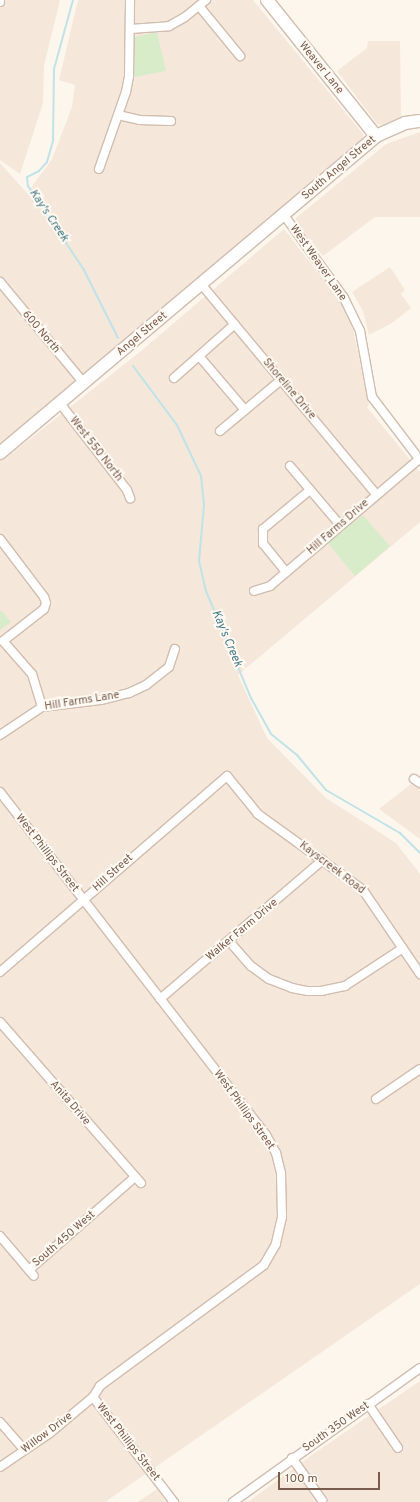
<!DOCTYPE html>
<html>
<head>
<meta charset="utf-8">
<style>
  body { margin:0 }
  #map { position:relative; width:420px; height:1502px; overflow:hidden; background:#fdf6ec; font-family:Overpass,sans-serif }
  div>[style] { position:absolute }
  .residential>* { inset:0; background:#f5e8da }
  .green>* { inset:0; background:#d8ecc9 }
  .stream>* { height:2px; margin:-1px; padding:0 1px; transform-origin:1px; border-radius:1px; background:#bfe3e8 }
  .roads { filter:drop-shadow(1px 0 #d1beb0) drop-shadow(-1px 0 #d1beb0) drop-shadow(0 1px #d1beb0) drop-shadow(0 -1px #d1beb0) }
  .street>* { height:8px; margin:-4px; padding:0 4px; transform-origin:4px; border-radius:4px; background:#fff }
  .secondary>* { height:12px; margin:-6px; padding:0 6px; transform-origin:6px; border-radius:6px; background:#fff }
  span { translate:-50% -50%; white-space:nowrap; text-align:center; line-height:1.15; -webkit-text-stroke:4px #fffaf3; paint-order:stroke }
  .street-label { font-size:11px; color:#7a5c4d }
  .water-label { font-size:12px; color:#437c86; font-style:italic }
  .scale { position:absolute; left:278px; top:1472px; width:102px; height:18px; box-sizing:border-box; border:2px solid #7a5c4d; border-top:0; padding-left:5px; font-size:12px; line-height:14px; white-space:nowrap; color:#7a5c4d; -webkit-text-stroke:3px #fffaf3; paint-order:stroke }
</style>
</head>
<body>
<div id="map">
  <div class="residential">
    <i style="clip-path:polygon(0 0,60px 0,44px 66px,43px 103px,20px 174px,0 160px)"></i>
    <i style="clip-path:polygon(78px 0,253px 0,363px 134px,363px 138px,0 445px,0 163px,27px 193px,52px 159px,72px 107px,75px 85px,59px 80px)"></i>
    <i style="clip-path:polygon(368px 41px,400px 41px,401px 119px,385px 126px,377px 124px,337px 71px,367px 48px)"></i>
    <i style="clip-path:polygon(420px 132px,420px 217px,375px 217px,323px 256px,297px 225px,296px 218px,386px 144px)"></i>
    <i style="clip-path:polygon(284px 229px,344px 306px,353px 329px,369px 405px,367px 407px,420px 472px,420px 522px,238px 675px,267px 738px,326px 798px,396px 843px,420px 874px,420px 1284px,105px 1502px,0 1502px,0 459px,2px 461px,141px 351px)"></i>
    <i style="clip-path:polygon(390px 267px,405px 290px,401px 294px,411px 308px,392px 323px,369px 335px,363px 311px,352px 292px)"></i>
    <i style="clip-path:polygon(420px 777px,420px 839px,379px 809px)"></i>
    <i style="clip-path:polygon(420px 1381px,420px 1502px,248px 1502px,316px 1452px)"></i>
    <i style="clip-path:polygon(157px 1489px,166px 1502px,138px 1502px)"></i>
  </div>
  <div class="green">
    <i style="clip-path:polygon(157px 32px,166px 71px,134px 77px,135px 37px)"></i>
    <i style="clip-path:polygon(363px 515px,390px 546px,355px 576px,328px 543px)"></i>
    <i style="clip-path:polygon(2px 611px,11px 622px,0 630px,0 612px)"></i>
  </div>
  <div class="stream">
    <i style="left:73px;top:0;width:72px;rotate:105.4deg"></i>
    <i style="left:54px;top:69px;width:72px;rotate:90.8deg"></i>
    <i style="left:53px;top:141px;width:22px;rotate:106deg"></i>
    <i style="left:47px;top:162px;width:12px;rotate:132deg"></i>
    <i style="left:39px;top:171px;width:13px;rotate:153deg"></i>
    <i style="left:27px;top:177px;width:9px;rotate:84deg"></i>
    <i style="left:28px;top:186px;width:101px;rotate:56.3deg"></i>
    <i style="left:84px;top:270px;width:76px;rotate:63.4deg"></i>
    <i style="left:133px;top:366px;width:74px;rotate:53.3deg"></i>
    <i style="left:177px;top:425px;width:56px;rotate:64.8deg"></i>
    <i style="left:201px;top:476px;width:29px;rotate:84deg"></i>
    <i style="left:204px;top:505px;width:56px;rotate:95.1deg"></i>
    <i style="left:199px;top:561px;width:31px;rotate:77deg"></i>
    <i style="left:206px;top:591px;width:116px;rotate:67.2deg"></i>
    <i style="left:251px;top:698px;width:41px;rotate:60.9deg"></i>
    <i style="left:271px;top:734px;width:33px;rotate:39deg"></i>
    <i style="left:297px;top:755px;width:45px;rotate:50.4deg"></i>
    <i style="left:326px;top:790px;width:86px;rotate:30.2deg"></i>
    <i style="left:400px;top:833px;width:28px;rotate:45deg"></i>
  </div>
  <div class="roads">
    <div class="street">
      <i style="left:0;top:2px;width:2px;rotate:-90deg"></i>
      <i style="left:199px;top:6px;width:65px;rotate:50.6deg"></i>
      <i style="left:130px;top:29px;width:39px;rotate:-4deg"></i>
      <i style="left:169px;top:26px;width:18px;rotate:-29deg"></i>
      <i style="left:185px;top:17px;width:27px;rotate:-39deg"></i>
      <i style="left:118px;top:115px;width:22px;rotate:13deg"></i>
      <i style="left:139px;top:120px;width:32px;rotate:2deg"></i>
      <i style="left:99px;top:169px;width:82px;rotate:-70.7deg"></i>
      <i style="left:126px;top:92px;width:16px;rotate:-79deg"></i>
      <i style="left:129px;top:76px;width:76px;rotate:-89.2deg"></i>
      <i style="left:284px;top:215px;width:102px;rotate:54.1deg"></i>
      <i style="left:344px;top:298px;width:37px;rotate:64deg"></i>
      <i style="left:360px;top:331px;width:67px;rotate:79.7deg"></i>
      <i style="left:372px;top:397px;width:79px;rotate:52.7deg"></i>
      <i style="left:0;top:282px;width:130px;rotate:50.3deg"></i>
      <i style="left:201px;top:284px;width:273px;rotate:50.2deg"></i>
      <i style="left:199px;top:356px;width:71px;rotate:49.6deg"></i>
      <i style="left:174px;top:378px;width:81px;rotate:-41.5deg"></i>
      <i style="left:59px;top:402px;width:111px;rotate:52.3deg"></i>
      <i style="left:127px;top:490px;width:9px;rotate:69deg"></i>
      <i style="left:220px;top:431px;width:80px;rotate:-39.9deg"></i>
      <i style="left:290px;top:466px;width:77px;rotate:49.7deg"></i>
      <i style="left:0;top:539px;width:73px;rotate:52.8deg"></i>
      <i style="left:44px;top:597px;width:6px;rotate:72deg"></i>
      <i style="left:46px;top:603px;width:6px;rotate:108deg"></i>
      <i style="left:44px;top:609px;width:52px;rotate:142deg"></i>
      <i style="left:3px;top:641px;width:44px;rotate:48.7deg"></i>
      <i style="left:32px;top:674px;width:34px;rotate:73deg"></i>
      <i style="left:286px;top:572px;width:36px;rotate:-129deg"></i>
      <i style="left:263px;top:544px;width:15px;rotate:-90deg"></i>
      <i style="left:263px;top:529px;width:61px;rotate:-39.7deg"></i>
      <i style="left:254px;top:591px;width:17px;rotate:-17deg"></i>
      <i style="left:270px;top:586px;width:196px;rotate:-40.4deg"></i>
      <i style="left:0;top:735px;width:50px;rotate:-33.7deg"></i>
      <i style="left:42px;top:707px;width:59px;rotate:-6.8deg"></i>
      <i style="left:101px;top:700px;width:29px;rotate:-14deg"></i>
      <i style="left:129px;top:693px;width:19px;rotate:-25deg"></i>
      <i style="left:146px;top:685px;width:29px;rotate:-38deg"></i>
      <i style="left:169px;top:667px;width:19px;rotate:-72deg"></i>
      <i style="left:414px;top:779px;width:7px;rotate:34deg"></i>
      <i style="left:0;top:792px;width:434px;rotate:52.2deg"></i>
      <i style="left:266px;top:1135px;width:21px;rotate:61deg"></i>
      <i style="left:276px;top:1153px;width:21px;rotate:76deg"></i>
      <i style="left:281px;top:1173px;width:44px;rotate:88.7deg"></i>
      <i style="left:282px;top:1217px;width:28px;rotate:103deg"></i>
      <i style="left:276px;top:1244px;width:24px;rotate:120deg"></i>
      <i style="left:264px;top:1265px;width:204px;rotate:143.6deg"></i>
      <i style="left:100px;top:1386px;width:13px;rotate:122deg"></i>
      <i style="left:93px;top:1397px;width:56px;rotate:140.1deg"></i>
      <i style="left:50px;top:1433px;width:60px;rotate:145.8deg"></i>
      <i style="left:229px;top:941px;width:33px;rotate:49deg"></i>
      <i style="left:251px;top:966px;width:22px;rotate:36deg"></i>
      <i style="left:269px;top:979px;width:25px;rotate:21deg"></i>
      <i style="left:292px;top:988px;width:16px;rotate:11deg"></i>
      <i style="left:308px;top:991px;width:13px"></i>
      <i style="left:321px;top:991px;width:25px;rotate:-12deg"></i>
      <i style="left:345px;top:986px;width:69px;rotate:-33.2deg"></i>
      <i style="left:0;top:972px;width:300px;rotate:-40.8deg"></i>
      <i style="left:227px;top:776px;width:49px;rotate:50.8deg"></i>
      <i style="left:258px;top:814px;width:130px;rotate:35.9deg"></i>
      <i style="left:363px;top:890px;width:102px;rotate:55.8deg"></i>
      <i style="left:160px;top:999px;width:214px;rotate:-40.5deg"></i>
      <i style="left:0;top:1022px;width:214px;rotate:48.8deg"></i>
      <i style="left:376px;top:1099px;width:53px;rotate:-34.3deg"></i>
      <i style="left:0;top:1236px;width:52px;rotate:49.6deg"></i>
      <i style="left:29px;top:1270px;width:141px;rotate:-41.3deg"></i>
      <i style="left:93px;top:1397px;width:133px;rotate:52.4deg"></i>
      <i style="left:368px;top:1404px;width:53px;rotate:55.7deg"></i>
      <i style="left:0;top:1422px;width:37px;rotate:49deg"></i>
      <i style="left:292px;top:1458px;width:52px;rotate:54.5deg"></i>
      <i style="left:233px;top:1502px;width:230px;rotate:-35.6deg"></i>
    </div>
    <div class="secondary">
      <i style="left:267px;top:0;width:174px;rotate:51.3deg"></i>
      <i style="left:0;top:453px;width:492px;rotate:-40.1deg"></i>
      <i style="left:376px;top:136px;width:32px;rotate:-24deg"></i>
      <i style="left:405px;top:123px;width:15px;rotate:-8deg"></i>
    </div>
  </div>
  <div class="street-label">
    <span style="left:321px;top:68px;rotate:51deg">Weaver Lane</span>
    <span style="left:339px;top:168px;rotate:-40deg">South Angel Street</span>
    <span style="left:318px;top:263px;rotate:55deg">West Weaver Lane</span>
    <span style="left:41px;top:332px;rotate:50deg">600 North</span>
    <span style="left:142px;top:334px;rotate:-40deg">Angel Street</span>
    <span style="left:289px;top:389px;rotate:50deg">Shoreline Drive</span>
    <span style="left:96px;top:449px;rotate:52deg">West 550 North</span>
    <span style="left:338px;top:527px;rotate:-41deg">Hill Farms Drive</span>
    <span style="left:82px;top:701px;rotate:-9deg">Hill Farms Lane</span>
    <span style="left:47px;top:853px;rotate:52deg">West Phillips Street</span>
    <span style="left:332px;top:868px;rotate:37deg">Kayscreek Road</span>
    <span style="left:113px;top:873px;rotate:-42deg">Hill Street</span>
    <span style="left:242px;top:930px;rotate:-40deg">Walker Farm Drive</span>
    <span style="left:70px;top:1103px;rotate:49deg">Anita Drive</span>
    <span style="left:244px;top:1110px;rotate:54deg">West Phillips Street</span>
    <span style="left:64px;top:1239px;rotate:-41deg">South 450 West</span>
    <span style="left:336px;top:1427px;rotate:-35deg">South 350 West</span>
    <span style="left:47px;top:1433px;rotate:-37deg">Willow Drive</span>
    <span style="left:128px;top:1442px;rotate:52deg">West Phillips Street</span>
  </div>
  <div class="water-label">
    <span style="left:48px;top:216px;rotate:56deg">Kay's Creek</span>
    <span style="left:226px;top:639px;rotate:67deg">Kay's Creek</span>
  </div>
  <div class="scale">100 m</div>
</div>
</body>
</html>
